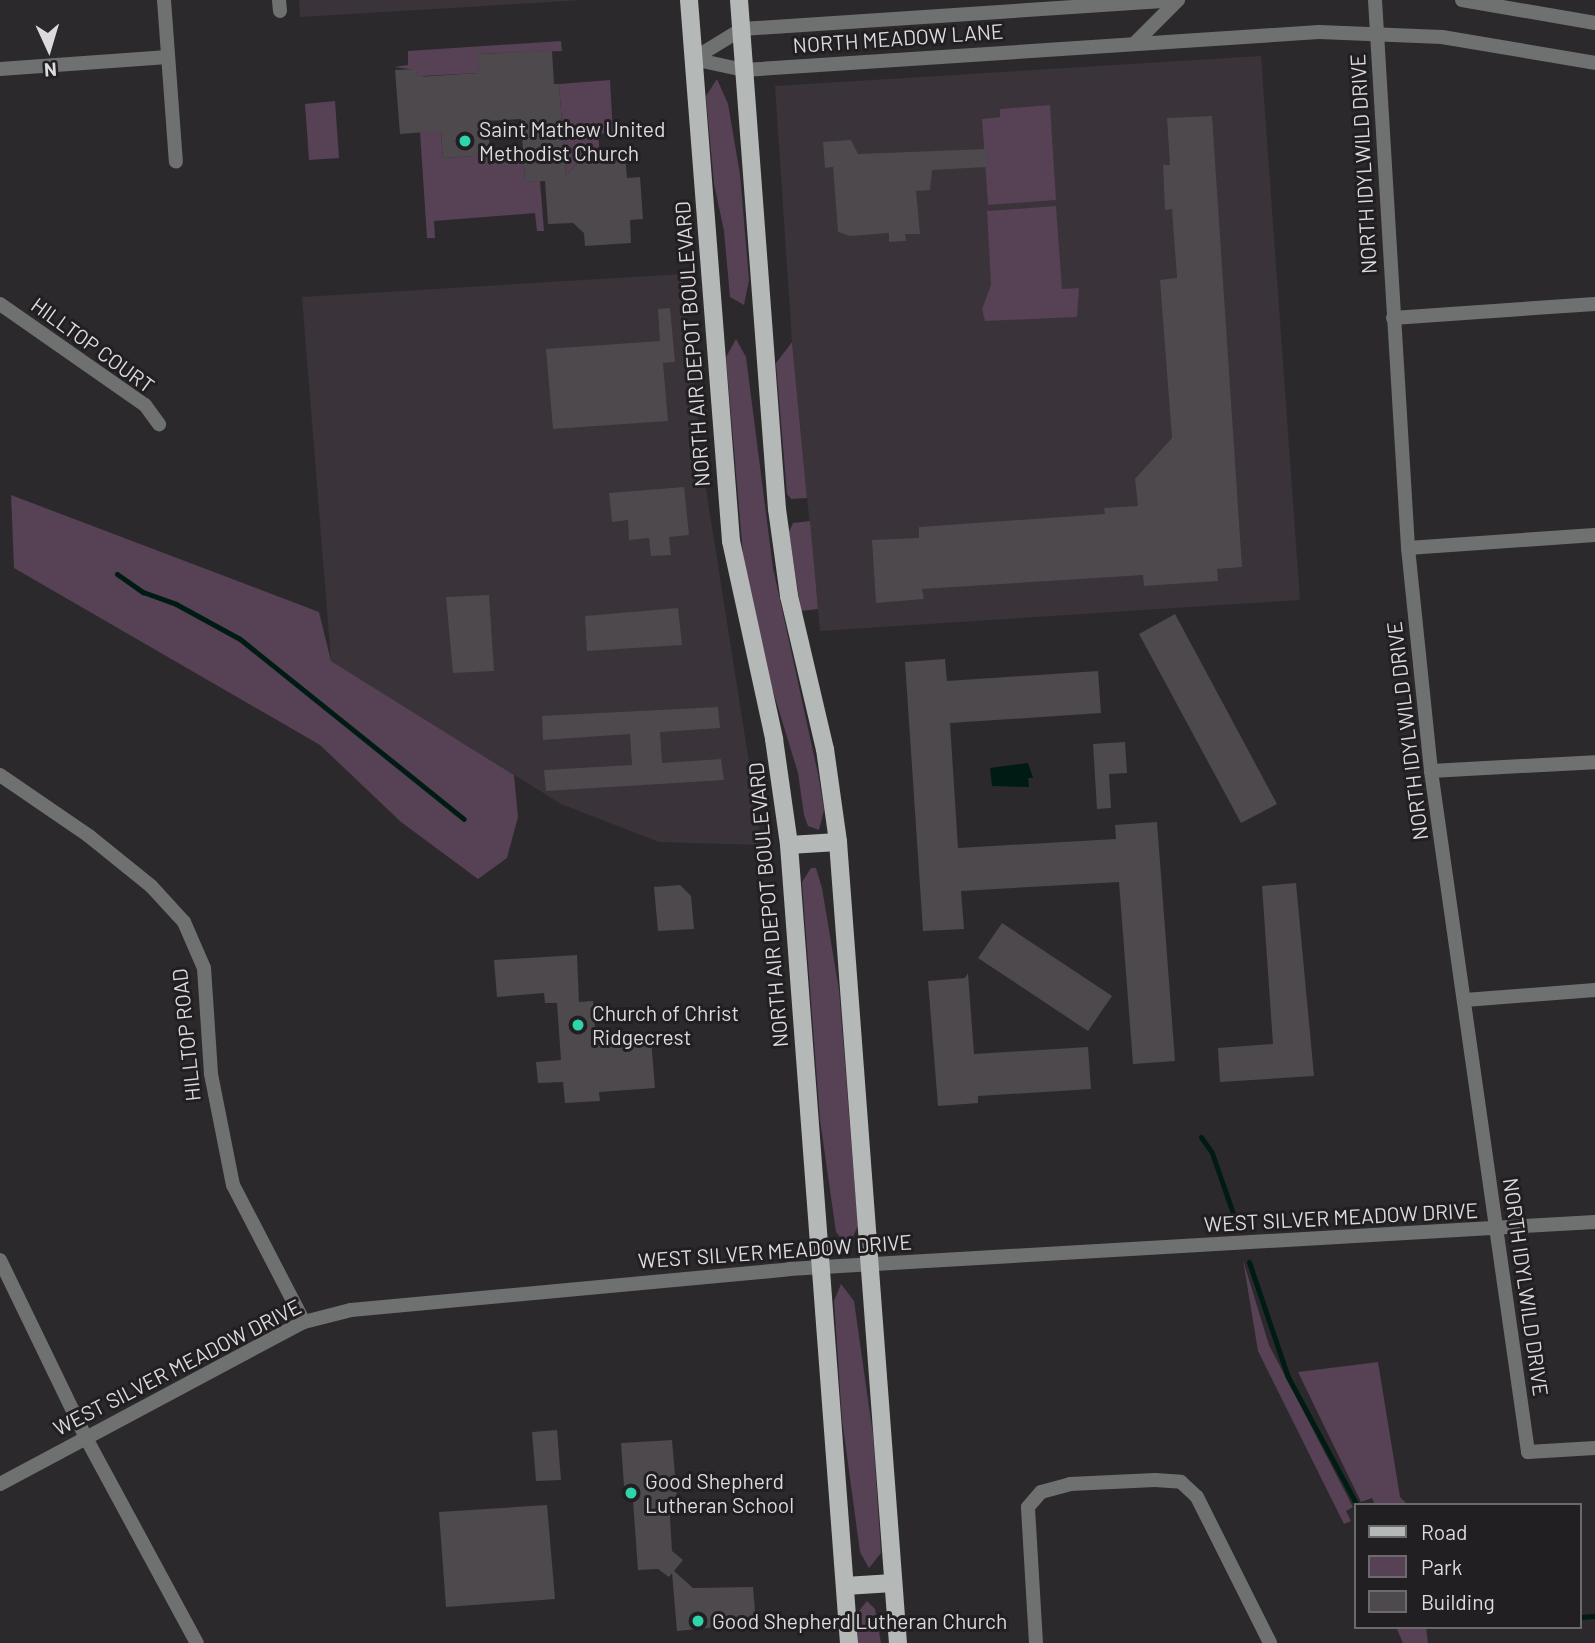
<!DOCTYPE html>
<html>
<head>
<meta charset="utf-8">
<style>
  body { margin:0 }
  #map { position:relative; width:1595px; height:1643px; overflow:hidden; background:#2c292c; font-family:Barlow,sans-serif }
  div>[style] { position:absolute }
  .built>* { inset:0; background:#3a333a }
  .green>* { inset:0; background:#564155 }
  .water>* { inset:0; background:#001b13 }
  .stream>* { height:5px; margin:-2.5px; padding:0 2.5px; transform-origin:2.5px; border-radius:2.5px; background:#001b13 }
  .building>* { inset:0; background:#4d494c }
  .minor>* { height:14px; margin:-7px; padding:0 7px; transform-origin:7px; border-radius:7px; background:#6f7170 }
  .tertiary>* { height:14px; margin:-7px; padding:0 7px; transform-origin:7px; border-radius:7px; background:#6f7170 }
  .primary>* { height:18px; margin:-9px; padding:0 9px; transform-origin:9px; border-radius:9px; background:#b4b8b7 }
  .dots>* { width:19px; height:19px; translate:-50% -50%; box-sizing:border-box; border:4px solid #221f22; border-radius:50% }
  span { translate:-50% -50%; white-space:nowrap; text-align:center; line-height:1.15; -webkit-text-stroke:6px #221f22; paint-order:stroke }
  .street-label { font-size:21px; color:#dcdadc }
  .poi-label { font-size:21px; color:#dcdadc }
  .left { translate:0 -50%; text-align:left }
  .legend { position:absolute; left:1354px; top:1503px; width:228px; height:126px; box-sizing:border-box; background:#221f22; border:2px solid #6c6a6c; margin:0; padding:9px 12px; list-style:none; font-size:21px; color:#dcdadc }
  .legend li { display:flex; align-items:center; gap:14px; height:35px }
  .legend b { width:35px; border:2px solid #6c6a6c }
  .north { position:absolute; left:14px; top:14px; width:70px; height:70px; -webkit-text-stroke:5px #221f22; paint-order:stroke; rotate:176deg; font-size:19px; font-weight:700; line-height:28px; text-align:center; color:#dcdadc }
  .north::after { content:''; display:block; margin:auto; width:24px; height:32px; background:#dcdadc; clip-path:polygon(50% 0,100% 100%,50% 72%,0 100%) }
</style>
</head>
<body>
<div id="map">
  <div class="built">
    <i style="clip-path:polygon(299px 0,583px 0,300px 17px)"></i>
    <i style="clip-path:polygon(1261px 56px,1300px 600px,820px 631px,792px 342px,775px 86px)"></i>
    <i style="clip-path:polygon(682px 274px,704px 476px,762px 845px,659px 842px,561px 804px,331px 661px,302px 297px)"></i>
  </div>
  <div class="green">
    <i style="clip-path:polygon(561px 41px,562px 51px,478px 54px,479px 73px,423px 76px,418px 99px,416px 70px,394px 67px,408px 65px,408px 51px)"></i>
    <i style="clip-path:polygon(717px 79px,728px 104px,740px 174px,749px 280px,744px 305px,730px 297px,724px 231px,714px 184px,706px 96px)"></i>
    <i style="clip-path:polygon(610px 80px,613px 133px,598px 134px,600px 156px,583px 157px,566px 175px,559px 84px)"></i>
    <i style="clip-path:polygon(335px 101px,339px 158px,309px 160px,305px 104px)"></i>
    <i style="clip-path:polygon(1050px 105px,1056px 200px,988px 205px,982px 119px,1000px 117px,1000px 109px)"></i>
    <i style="clip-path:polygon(439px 107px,443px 158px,488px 155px,489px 165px,523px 149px,525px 182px,540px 181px,544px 231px,537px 231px,535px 213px,434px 221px,435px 238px,427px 238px,420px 132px)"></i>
    <i style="clip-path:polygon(1056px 206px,1062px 289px,1079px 288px,1077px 317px,985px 321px,982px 309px,991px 285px,987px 211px)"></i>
    <i style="clip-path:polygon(736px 339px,746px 357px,773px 568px,818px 774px,824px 810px,819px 830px,808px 826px,804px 815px,798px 773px,766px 668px,744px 566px,726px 357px)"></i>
    <i style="clip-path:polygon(792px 342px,807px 498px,791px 499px,787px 494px,776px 363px)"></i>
    <i style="clip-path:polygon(11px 495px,319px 612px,331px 661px,514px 775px,518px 817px,507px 858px,478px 879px,401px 822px,320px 745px,14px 568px)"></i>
    <i style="clip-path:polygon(810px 521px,818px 609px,801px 611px,789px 532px,793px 523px)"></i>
    <i style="clip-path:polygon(811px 868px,816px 868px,822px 888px,839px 990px,858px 1226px,848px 1247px,836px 1232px,820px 1120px,802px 882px)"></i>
    <i style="clip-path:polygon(1243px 1260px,1269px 1345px,1353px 1507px,1346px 1511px,1351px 1521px,1344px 1524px,1258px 1351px)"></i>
    <i style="clip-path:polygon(841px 1284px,854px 1301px,873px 1435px,881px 1553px,869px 1568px,860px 1552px,842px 1419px,834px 1301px)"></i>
    <i style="clip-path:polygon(1378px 1362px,1400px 1497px,1408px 1505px,1375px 1505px,1372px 1498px,1361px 1502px,1298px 1372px)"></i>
    <i style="clip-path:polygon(867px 1601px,875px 1609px,881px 1643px,858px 1643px,858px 1612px)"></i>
    <i style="clip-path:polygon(1396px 1627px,1426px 1627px,1428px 1643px,1403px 1643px)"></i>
  </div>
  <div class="water">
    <i style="clip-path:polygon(1028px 763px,1033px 778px,1028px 778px,1029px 787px,992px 786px,990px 768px)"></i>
  </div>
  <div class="stream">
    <i style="left:117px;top:574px;width:32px;rotate:35deg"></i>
    <i style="left:143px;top:592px;width:35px;rotate:20deg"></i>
    <i style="left:176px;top:604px;width:73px;rotate:28.7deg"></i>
    <i style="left:240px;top:639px;width:287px;rotate:38.8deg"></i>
    <i style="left:1201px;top:1137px;width:19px;rotate:55deg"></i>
    <i style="left:1212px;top:1153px;width:70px;rotate:70.8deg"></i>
    <i style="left:1249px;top:1262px;width:121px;rotate:71.3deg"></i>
    <i style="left:1288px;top:1377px;width:145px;rotate:61.7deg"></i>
    <i style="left:1579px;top:1617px;width:16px;rotate:-4deg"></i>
  </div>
  <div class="building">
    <i style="clip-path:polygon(552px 51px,554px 84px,559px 84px,566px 175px,583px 157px,625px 155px,627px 178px,640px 177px,643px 219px,630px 220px,631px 243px,585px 246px,584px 233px,573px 223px,548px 224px,545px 181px,525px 182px,521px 119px,488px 121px,490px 155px,443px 158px,441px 131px,400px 134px,395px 70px,416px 69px,417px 77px,479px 73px,477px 54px)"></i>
    <i style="clip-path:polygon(1212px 116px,1242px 567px,1217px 569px,1218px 581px,1144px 586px,1143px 575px,922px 589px,924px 599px,876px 603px,872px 540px,919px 538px,919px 527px,1105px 514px,1104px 508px,1138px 506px,1135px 479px,1172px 438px,1160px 280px,1177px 278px,1172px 209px,1165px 210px,1163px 165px,1170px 165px,1167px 118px)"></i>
    <i style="clip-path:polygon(851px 140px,858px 154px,986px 149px,987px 167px,932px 170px,930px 190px,916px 191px,920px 234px,905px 234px,906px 241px,889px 242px,889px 233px,850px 236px,838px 232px,833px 167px,825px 168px,823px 142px)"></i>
    <i style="clip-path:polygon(670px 308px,675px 362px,663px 363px,668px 421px,553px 429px,546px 349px,660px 341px,658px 309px)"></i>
    <i style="clip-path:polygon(684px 487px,689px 535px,669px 537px,671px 555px,651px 556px,649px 538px,629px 540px,628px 520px,612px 522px,609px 493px)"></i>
    <i style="clip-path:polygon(489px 595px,494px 671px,453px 673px,446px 597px)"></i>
    <i style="clip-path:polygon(678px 608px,682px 645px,587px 651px,585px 616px)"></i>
    <i style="clip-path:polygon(1175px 614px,1277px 804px,1241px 823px,1139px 634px)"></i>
    <i style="clip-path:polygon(945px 659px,947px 681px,1098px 671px,1101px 713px,950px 723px,958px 848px,1116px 839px,1115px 825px,1157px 822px,1175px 1061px,1133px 1064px,1119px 882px,961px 891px,964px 929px,923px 931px,905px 662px)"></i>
    <i style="clip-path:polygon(718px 707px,720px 728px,660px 732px,662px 763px,721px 759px,724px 780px,546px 791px,544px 770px,632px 765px,630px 734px,543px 740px,542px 716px)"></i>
    <i style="clip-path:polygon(1125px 742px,1127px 773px,1109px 774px,1111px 808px,1097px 809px,1093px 744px)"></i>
    <i style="clip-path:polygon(1296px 883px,1314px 1076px,1220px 1082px,1218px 1048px,1273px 1044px,1262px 886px)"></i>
    <i style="clip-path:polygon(680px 885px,691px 896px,694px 929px,658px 931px,654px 887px)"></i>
    <i style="clip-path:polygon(1002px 923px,1112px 996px,1088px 1031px,978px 958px)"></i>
    <i style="clip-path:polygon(577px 955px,579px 1002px,593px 1001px,596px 1043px,651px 1039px,655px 1088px,599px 1092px,600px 1101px,565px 1103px,563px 1082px,538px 1083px,536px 1062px,561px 1060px,557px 1003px,545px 1003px,544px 993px,497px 997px,494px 960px)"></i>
    <i style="clip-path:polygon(968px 973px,974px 1054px,1088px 1047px,1091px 1089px,978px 1096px,978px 1103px,938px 1106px,928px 981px,965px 978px)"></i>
    <i style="clip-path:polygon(557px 1430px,561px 1480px,536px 1481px,532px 1432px)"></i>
    <i style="clip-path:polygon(672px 1440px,677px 1499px,669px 1500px,672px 1551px,683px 1560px,674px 1571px,693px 1588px,753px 1587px,756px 1623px,677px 1631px,672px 1573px,669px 1577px,658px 1569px,638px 1570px,633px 1501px,625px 1501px,621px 1443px)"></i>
    <i style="clip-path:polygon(547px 1505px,555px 1599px,446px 1607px,439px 1512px)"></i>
  </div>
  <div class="minor">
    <i style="left:164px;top:0;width:162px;rotate:85.8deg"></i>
    <i style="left:279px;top:0;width:11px;rotate:85deg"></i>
    <i style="left:1375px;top:0;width:549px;rotate:86.55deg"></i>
    <i style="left:1408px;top:548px;width:224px;rotate:84.1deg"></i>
    <i style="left:1431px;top:771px;width:688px;rotate:81.89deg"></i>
    <i style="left:1528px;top:1452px;width:67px;rotate:-3.4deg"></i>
    <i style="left:0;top:69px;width:168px;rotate:-4.1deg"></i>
    <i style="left:0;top:304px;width:177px;rotate:34.9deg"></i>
    <i style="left:145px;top:405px;width:24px;rotate:54deg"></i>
    <i style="left:1393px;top:318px;width:202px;rotate:-4deg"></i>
    <i style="left:1408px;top:548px;width:187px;rotate:-4deg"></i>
    <i style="left:1431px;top:771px;width:164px;rotate:-3.1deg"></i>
    <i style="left:0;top:775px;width:108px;rotate:34.4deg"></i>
    <i style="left:89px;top:836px;width:80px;rotate:38.9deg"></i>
    <i style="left:151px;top:886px;width:49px;rotate:47.5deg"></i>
    <i style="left:184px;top:922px;width:50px;rotate:66.5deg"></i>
    <i style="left:204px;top:968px;width:106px;rotate:86.2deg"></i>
    <i style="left:211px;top:1074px;width:113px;rotate:78.8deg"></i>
    <i style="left:233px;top:1185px;width:154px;rotate:62.6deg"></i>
    <i style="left:1465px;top:1000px;width:130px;rotate:-4.4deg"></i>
    <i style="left:0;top:1260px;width:198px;rotate:64.2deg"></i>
    <i style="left:86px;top:1438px;width:233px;rotate:61.6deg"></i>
    <i style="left:0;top:1484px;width:344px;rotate:-28.1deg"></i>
    <i style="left:304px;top:1322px;width:49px;rotate:-14.3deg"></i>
    <i style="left:351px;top:1310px;width:440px;rotate:-5.3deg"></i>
    <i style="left:789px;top:1269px;width:807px;rotate:-3.34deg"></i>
    <i style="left:1036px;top:1643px;width:136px;rotate:-93.4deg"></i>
    <i style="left:1028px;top:1507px;width:20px;rotate:-49deg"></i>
    <i style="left:1041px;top:1492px;width:30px;rotate:-15deg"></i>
    <i style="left:1070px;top:1484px;width:85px;rotate:-2.7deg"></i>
    <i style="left:1155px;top:1480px;width:26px;rotate:4deg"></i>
    <i style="left:1181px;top:1482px;width:22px;rotate:43deg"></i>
    <i style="left:1197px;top:1497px;width:163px;rotate:63.4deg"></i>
  </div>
  <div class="tertiary">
    <i style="left:1462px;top:0;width:135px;rotate:9.8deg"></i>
    <i style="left:1135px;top:43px;width:61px;rotate:-45deg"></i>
    <i style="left:693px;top:59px;width:52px;rotate:12.2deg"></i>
    <i style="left:744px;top:70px;width:576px;rotate:-3.78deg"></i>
    <i style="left:1319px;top:32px;width:123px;rotate:2.3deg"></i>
    <i style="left:1442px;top:37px;width:155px;rotate:9.6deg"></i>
    <i style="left:693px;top:59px;width:57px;rotate:-31.5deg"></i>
    <i style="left:742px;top:29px;width:433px;rotate:-3.8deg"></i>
  </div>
  <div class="primary">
    <i style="left:689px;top:0;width:543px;rotate:85.56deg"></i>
    <i style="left:731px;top:541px;width:203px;rotate:77.7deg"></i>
    <i style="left:774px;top:739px;width:107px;rotate:81.9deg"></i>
    <i style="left:789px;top:845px;width:800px;rotate:85.7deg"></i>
    <i style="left:739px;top:0;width:510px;rotate:85.73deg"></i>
    <i style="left:777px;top:509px;width:88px;rotate:82.1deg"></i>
    <i style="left:789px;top:596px;width:157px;rotate:76.8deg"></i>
    <i style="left:825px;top:749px;width:94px;rotate:82deg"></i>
    <i style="left:838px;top:842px;width:803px;rotate:85.72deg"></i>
    <i style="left:789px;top:845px;width:49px;rotate:-3.5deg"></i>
    <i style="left:845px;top:1586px;width:48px;rotate:-3.6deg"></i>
  </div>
  <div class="dots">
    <i style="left:465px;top:141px;background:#2dd5ab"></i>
    <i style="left:578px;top:1025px;background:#2dd5ab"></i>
    <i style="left:631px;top:1493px;background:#2dd5ab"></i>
    <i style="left:698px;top:1621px;background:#2dd5ab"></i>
  </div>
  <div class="street-label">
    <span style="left:898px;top:38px;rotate:-4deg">NORTH MEADOW LANE</span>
    <span style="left:1363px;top:164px;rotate:-93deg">NORTH IDYLWILD DRIVE</span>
    <span style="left:692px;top:344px;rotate:-94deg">NORTH AIR DEPOT BOULEVARD</span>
    <span style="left:93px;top:345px;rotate:36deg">HILLTOP COURT</span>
    <span style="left:1407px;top:731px;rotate:-97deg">NORTH IDYLWILD DRIVE</span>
    <span style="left:768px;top:905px;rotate:-95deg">NORTH AIR DEPOT BOULEVARD</span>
    <span style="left:186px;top:1035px;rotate:-96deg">HILLTOP ROAD</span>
    <span style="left:1341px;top:1217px;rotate:-3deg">WEST SILVER MEADOW DRIVE</span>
    <span style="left:775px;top:1251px;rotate:-4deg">WEST SILVER MEADOW DRIVE</span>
    <span style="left:1526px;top:1287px;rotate:82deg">NORTH IDYLWILD DRIVE</span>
    <span style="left:177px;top:1367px;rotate:-27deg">WEST SILVER MEADOW DRIVE</span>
  </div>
  <div class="poi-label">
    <span class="left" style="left:479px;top:141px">Saint Mathew United<br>Methodist Church</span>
    <span class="left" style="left:592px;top:1025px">Church of Christ<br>Ridgecrest</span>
    <span class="left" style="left:645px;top:1493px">Good Shepherd<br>Lutheran School</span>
    <span class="left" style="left:712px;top:1621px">Good Shepherd Lutheran Church</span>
  </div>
  <ul class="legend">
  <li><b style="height:9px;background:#b4b8b7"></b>Road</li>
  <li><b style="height:19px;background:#564155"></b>Park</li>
  <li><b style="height:19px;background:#4d494c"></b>Building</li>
  </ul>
  <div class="north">N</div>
</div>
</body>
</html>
